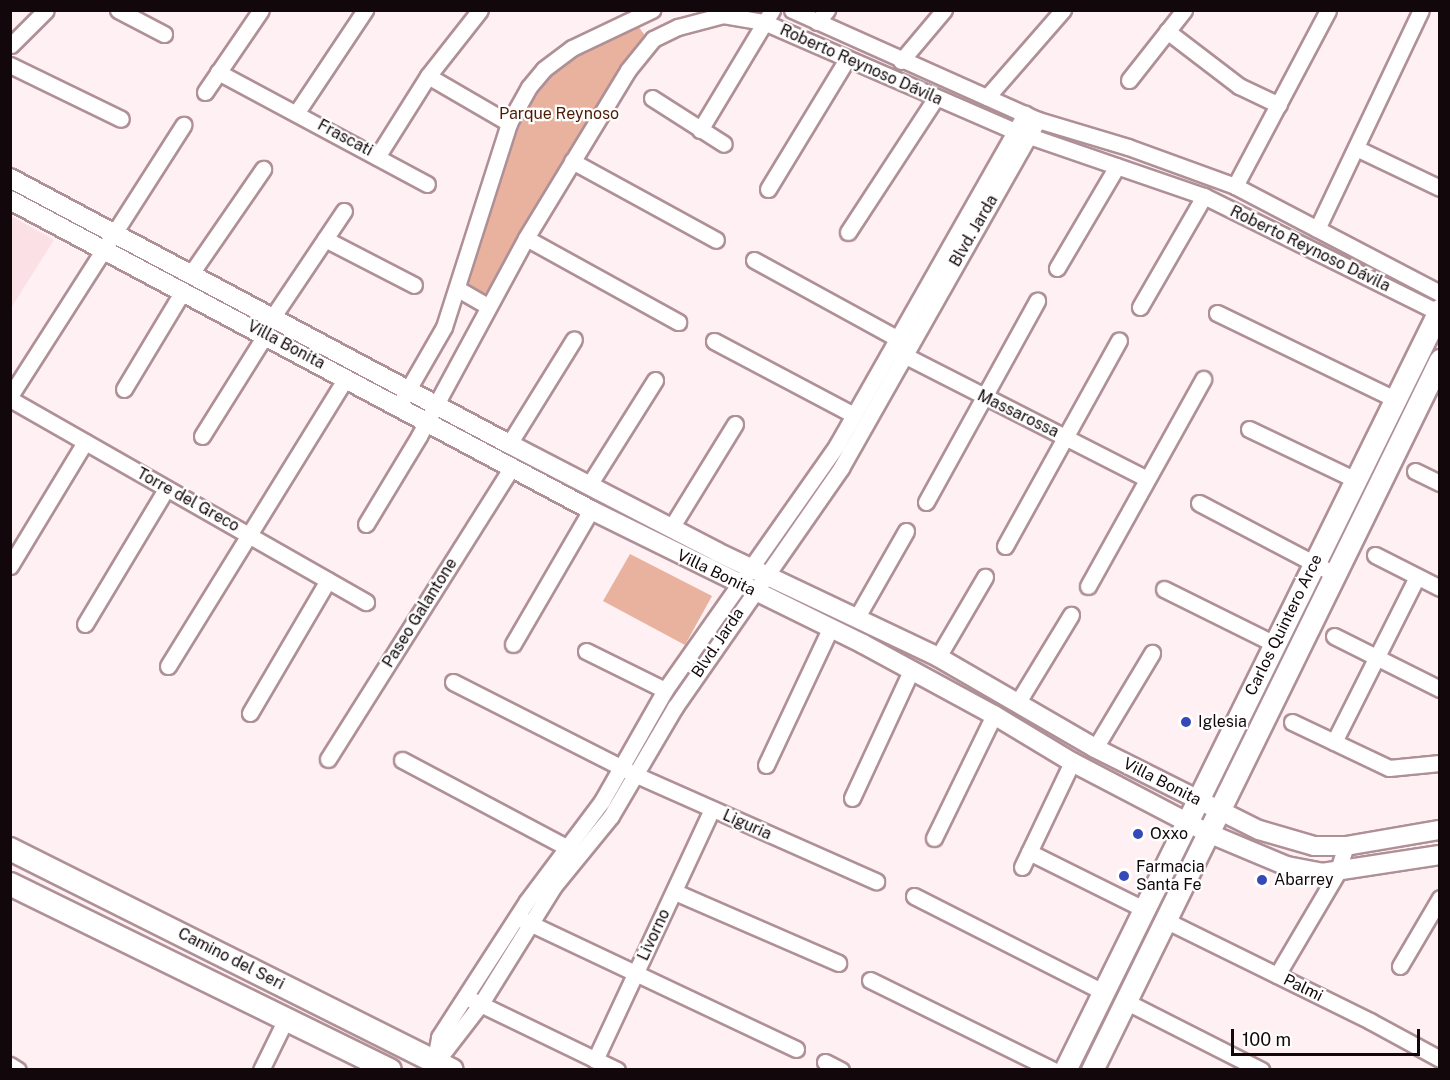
<!DOCTYPE html>
<html>
<head>
<meta charset="utf-8">
<style>
  body { margin:0 }
  #map { position:relative; width:1450px; height:1080px; overflow:hidden; background:#fef0f3; font-family:"Public Sans",sans-serif }
  div>[style] { position:absolute }
  .built>* { inset:0; background:#fbe1e6 }
  .green>* { inset:0; background:#e8b29e }
  .roads { filter:drop-shadow(2px 0 #af9097) drop-shadow(-2px 0 #af9097) drop-shadow(0 2px #af9097) drop-shadow(0 -2px #af9097) }
  .minor>* { height:15px; margin:-7.5px; padding:0 7.5px; transform-origin:7.5px; border-radius:7.5px; background:#fff }
  .tertiary>* { height:18px; margin:-9px; padding:0 9px; transform-origin:9px; border-radius:9px; background:#fff }
  .secondary>* { height:21px; margin:-10.5px; padding:0 10.5px; transform-origin:10.5px; border-radius:10.5px; background:#fff }
  .primary>* { height:22px; margin:-11px; padding:0 11px; transform-origin:11px; border-radius:11px; background:#fff }
  .dots>* { width:16px; height:16px; translate:-50% -50%; box-sizing:border-box; border:3px solid #fff; border-radius:50% }
  span { translate:-50% -50%; white-space:nowrap; text-align:center; line-height:1.15; -webkit-text-stroke:4.5px #fff; paint-order:stroke }
  .street-label { font-size:16px; color:#12080b }
  .park-label { font-size:16px; color:#501b04 }
  .poi-label { font-size:16px; color:#12080b }
  .left { translate:0 -50%; text-align:left }
  .frame { position:absolute; inset:0; border:12px solid #12080b; pointer-events:none }
  .scale { position:absolute; left:1231px; top:1029px; width:189px; height:27px; box-sizing:border-box; border:3px solid #12080b; border-top:0; padding-left:8px; font-size:18px; line-height:21px; white-space:nowrap; color:#12080b; -webkit-text-stroke:4px #fff; paint-order:stroke }
</style>
</head>
<body>
<div id="map">
  <div class="built">
    <i style="clip-path:polygon(11px 216px,54px 240px,11px 308px)"></i>
  </div>
  <div class="green">
    <i style="clip-path:polygon(636px 23px,646px 37px,495px 287px,482px 295px,466px 290px,516px 134px,535px 93px,563px 64px)"></i>
    <i style="clip-path:polygon(630px 554px,712px 596px,685px 645px,603px 601px)"></i>
  </div>
  <div class="roads">
    <div class="minor">
      <i style="left:118px;top:10px;width:52px;rotate:27.6deg"></i>
      <i style="left:792px;top:10px;width:269px;rotate:24.1deg"></i>
      <i style="left:1038px;top:120px;width:94px;rotate:16.7deg"></i>
      <i style="left:1128px;top:147px;width:114px;rotate:20deg"></i>
      <i style="left:1235px;top:186px;width:231px;rotate:27.6deg"></i>
      <i style="left:817px;top:22px;width:16px;rotate:-50deg"></i>
      <i style="left:1167px;top:31px;width:91px;rotate:37.4deg"></i>
      <i style="left:1239px;top:86px;width:44px;rotate:25.4deg"></i>
      <i style="left:11px;top:45px;width:49px;rotate:-45deg"></i>
      <i style="left:901px;top:61px;width:67px;rotate:-49.9deg"></i>
      <i style="left:10px;top:65px;width:123px;rotate:25.9deg"></i>
      <i style="left:218px;top:72px;width:237px;rotate:28.2deg"></i>
      <i style="left:428px;top:76px;width:94px;rotate:30.1deg"></i>
      <i style="left:1129px;top:80px;width:89px;rotate:-51.8deg"></i>
      <i style="left:205px;top:92px;width:99px;rotate:-55.7deg"></i>
      <i style="left:987px;top:97px;width:116px;rotate:-48.9deg"></i>
      <i style="left:652px;top:98px;width:85px;rotate:32.6deg"></i>
      <i style="left:297px;top:112px;width:123px;rotate:-56.3deg"></i>
      <i style="left:700px;top:130px;width:140px;rotate:-59deg"></i>
      <i style="left:1356px;top:148px;width:93px;rotate:25.5deg"></i>
      <i style="left:377px;top:157px;width:96px;rotate:-57.8deg"></i>
      <i style="left:428px;top:76px;width:84px;rotate:-51.8deg"></i>
      <i style="left:572px;top:161px;width:164px;rotate:28.7deg"></i>
      <i style="left:1235px;top:186px;width:199px;rotate:-62.1deg"></i>
      <i style="left:768px;top:189px;width:152px;rotate:-58.7deg"></i>
      <i style="left:1317px;top:229px;width:242px;rotate:-64.6deg"></i>
      <i style="left:848px;top:232px;width:159px;rotate:-56.8deg"></i>
      <i style="left:526px;top:238px;width:174px;rotate:28.9deg"></i>
      <i style="left:325px;top:239px;width:100px;rotate:27.3deg"></i>
      <i style="left:754px;top:260px;width:171px;rotate:28.7deg"></i>
      <i style="left:1057px;top:268px;width:118px;rotate:-59.5deg"></i>
      <i style="left:190px;top:275px;width:129px;rotate:-55.4deg"></i>
      <i style="left:458px;top:289px;width:34px;rotate:30deg"></i>
      <i style="left:1140px;top:307px;width:128px;rotate:-60deg"></i>
      <i style="left:1217px;top:313px;width:198px;rotate:25.8deg"></i>
      <i style="left:272px;top:318px;width:129px;rotate:-56.1deg"></i>
      <i style="left:714px;top:341px;width:158px;rotate:27.9deg"></i>
      <i style="left:896px;top:351px;width:280px;rotate:27deg"></i>
      <i style="left:124px;top:389px;width:114px;rotate:-59deg"></i>
      <i style="left:10px;top:396px;width:322px;rotate:-57.4deg"></i>
      <i style="left:10px;top:399px;width:410px;rotate:29.7deg"></i>
      <i style="left:402px;top:400px;width:84px;rotate:-60.1deg"></i>
      <i style="left:444px;top:327px;width:214px;rotate:-72.3deg"></i>
      <i style="left:509px;top:123px;width:41px;rotate:-60.9deg"></i>
      <i style="left:529px;top:87px;width:23px;rotate:-50deg"></i>
      <i style="left:544px;top:69px;width:35px;rotate:-37deg"></i>
      <i style="left:572px;top:48px;width:89px;rotate:-25.4deg"></i>
      <i style="left:1249px;top:429px;width:119px;rotate:25.5deg"></i>
      <i style="left:202px;top:436px;width:120px;rotate:-57.9deg"></i>
      <i style="left:509px;top:444px;width:123px;rotate:-58.2deg"></i>
      <i style="left:1415px;top:471px;width:28px;rotate:26deg"></i>
      <i style="left:589px;top:485px;width:124px;rotate:-57.8deg"></i>
      <i style="left:926px;top:502px;width:230px;rotate:-61.1deg"></i>
      <i style="left:1199px;top:503px;width:153px;rotate:27.7deg"></i>
      <i style="left:366px;top:524px;width:103px;rotate:-58.9deg"></i>
      <i style="left:419px;top:436px;width:225px;rotate:-61.6deg"></i>
      <i style="left:526px;top:238px;width:197px;rotate:-58.7deg"></i>
      <i style="left:628px;top:70px;width:40px;rotate:-51deg"></i>
      <i style="left:653px;top:39px;width:28px;rotate:-26deg"></i>
      <i style="left:678px;top:27px;width:47px;rotate:-14.9deg"></i>
      <i style="left:723px;top:15px;width:42px;rotate:9.7deg"></i>
      <i style="left:764px;top:22px;width:274px;rotate:23.5deg"></i>
      <i style="left:1015px;top:131px;width:200px;rotate:19deg"></i>
      <i style="left:1204px;top:196px;width:263px;rotate:26.4deg"></i>
      <i style="left:671px;top:528px;width:122px;rotate:-58.4deg"></i>
      <i style="left:1005px;top:546px;width:235px;rotate:-61deg"></i>
      <i style="left:1375px;top:555px;width:73px;rotate:26.9deg"></i>
      <i style="left:10px;top:566px;width:145px;rotate:-58.8deg"></i>
      <i style="left:1088px;top:586px;width:237px;rotate:-60.9deg"></i>
      <i style="left:1164px;top:589px;width:124px;rotate:26.4deg"></i>
      <i style="left:857px;top:617px;width:99px;rotate:-60.3deg"></i>
      <i style="left:85px;top:624px;width:157px;rotate:-59deg"></i>
      <i style="left:1334px;top:636px;width:119px;rotate:26.6deg"></i>
      <i style="left:513px;top:644px;width:155px;rotate:-59.8deg"></i>
      <i style="left:586px;top:651px;width:88px;rotate:26.3deg"></i>
      <i style="left:938px;top:657px;width:93px;rotate:-59.6deg"></i>
      <i style="left:168px;top:666px;width:339px;rotate:-58.3deg"></i>
      <i style="left:453px;top:682px;width:203px;rotate:26.9deg"></i>
      <i style="left:634px;top:774px;width:265px;rotate:23.9deg"></i>
      <i style="left:1018px;top:702px;width:102px;rotate:-58.7deg"></i>
      <i style="left:250px;top:713px;width:154px;rotate:-59.6deg"></i>
      <i style="left:1292px;top:722px;width:107px;rotate:25.4deg"></i>
      <i style="left:1389px;top:768px;width:51px;rotate:-5.6deg"></i>
      <i style="left:1334px;top:742px;width:185px;rotate:-63.3deg"></i>
      <i style="left:1095px;top:748px;width:111px;rotate:-59deg"></i>
      <i style="left:328px;top:759px;width:345px;rotate:-57.8deg"></i>
      <i style="left:402px;top:760px;width:195px;rotate:27.9deg"></i>
      <i style="left:766px;top:765px;width:150px;rotate:-64.8deg"></i>
      <i style="left:852px;top:798px;width:140px;rotate:-65.1deg"></i>
      <i style="left:934px;top:838px;width:137px;rotate:-64deg"></i>
      <i style="left:1029px;top:852px;width:128px;rotate:26.4deg"></i>
      <i style="left:1022px;top:867px;width:116px;rotate:-64.5deg"></i>
      <i style="left:675px;top:892px;width:178px;rotate:23.5deg"></i>
      <i style="left:914px;top:896px;width:212px;rotate:26.9deg"></i>
      <i style="left:523px;top:920px;width:302px;rotate:25.3deg"></i>
      <i style="left:1165px;top:920px;width:229px;rotate:26.2deg"></i>
      <i style="left:1370px;top:1021px;width:80px;rotate:28.5deg"></i>
      <i style="left:1400px;top:966px;width:79px;rotate:-59.5deg"></i>
      <i style="left:1277px;top:975px;width:118px;rotate:-59.5deg"></i>
      <i style="left:1337px;top:873px;width:28px;rotate:-72deg"></i>
      <i style="left:870px;top:980px;width:204px;rotate:26.2deg"></i>
      <i style="left:472px;top:1000px;width:161px;rotate:25.8deg"></i>
      <i style="left:1125px;top:1001px;width:153px;rotate:26.9deg"></i>
      <i style="left:595px;top:1060px;width:277px;rotate:-65deg"></i>
      <i style="left:436px;top:1062px;width:72px;rotate:-52.3deg"></i>
      <i style="left:480px;top:1005px;width:140px;rotate:-58.1deg"></i>
      <i style="left:554px;top:886px;width:90px;rotate:-50.8deg"></i>
      <i style="left:611px;top:816px;width:126px;rotate:-59.6deg"></i>
      <i style="left:675px;top:707px;width:291px;rotate:-55.2deg"></i>
      <i style="left:841px;top:468px;width:400px;rotate:-60.5deg"></i>
      <i style="left:825px;top:1062px;width:18px;rotate:27deg"></i>
      <i style="left:10px;top:1065px;width:9px;rotate:32deg"></i>
      <i style="left:433px;top:1069px;width:33px;rotate:-79deg"></i>
      <i style="left:439px;top:1037px;width:162px;rotate:-57.1deg"></i>
      <i style="left:527px;top:901px;width:125px;rotate:-53.1deg"></i>
      <i style="left:602px;top:801px;width:128px;rotate:-60.4deg"></i>
      <i style="left:665px;top:690px;width:299px;rotate:-54.9deg"></i>
      <i style="left:837px;top:445px;width:381px;rotate:-60.4deg"></i>
      <i style="left:261px;top:1070px;width:57px;rotate:-63.9deg"></i>
    </div>
    <div class="tertiary">
      <i style="left:10px;top:178px;width:565px;rotate:28.06deg"></i>
      <i style="left:509px;top:444px;width:234px;rotate:27.4deg"></i>
      <i style="left:717px;top:552px;width:245px;rotate:25.4deg"></i>
      <i style="left:938px;top:657px;width:181px;rotate:30.1deg"></i>
      <i style="left:1095px;top:748px;width:183px;rotate:26.6deg"></i>
      <i style="left:1259px;top:830px;width:57px;rotate:16.2deg"></i>
      <i style="left:1314px;top:846px;width:32px"></i>
      <i style="left:1346px;top:846px;width:95px;rotate:-9.7deg"></i>
      <i style="left:10px;top:200px;width:659px;rotate:28.08deg"></i>
      <i style="left:591px;top:510px;width:303px;rotate:26.2deg"></i>
      <i style="left:863px;top:644px;width:149px;rotate:28.5deg"></i>
      <i style="left:994px;top:715px;width:91px;rotate:31.1deg"></i>
      <i style="left:1072px;top:762px;width:153px;rotate:27.6deg"></i>
      <i style="left:1208px;top:833px;width:86px;rotate:22.7deg"></i>
      <i style="left:1287px;top:866px;width:36px;rotate:11deg"></i>
      <i style="left:1322px;top:873px;width:119px;rotate:-8.7deg"></i>
    </div>
    <div class="secondary">
      <i style="left:1065px;top:1070px;width:848px;rotate:-63.77deg"></i>
      <i style="left:1092px;top:1070px;width:791px;rotate:-63.89deg"></i>
    </div>
    <div class="primary">
      <i style="left:10px;top:849px;width:494px;rotate:26.6deg"></i>
      <i style="left:10px;top:884px;width:423px;rotate:26.1deg"></i>
    </div>
  </div>
  <div class="dots">
    <i style="left:1186px;top:722px;background:#3549bb"></i>
    <i style="left:1138px;top:834px;background:#3549bb"></i>
    <i style="left:1124px;top:876px;background:#3549bb"></i>
    <i style="left:1262px;top:880px;background:#3549bb"></i>
  </div>
  <div class="street-label">
    <span style="left:861px;top:65px;rotate:24deg">Roberto Reynoso Dávila</span>
    <span style="left:345px;top:138px;rotate:28deg">Frascati</span>
    <span style="left:974px;top:231px;rotate:-60deg">Blvd. Jarda</span>
    <span style="left:1310px;top:249px;rotate:26deg">Roberto Reynoso Dávila</span>
    <span style="left:286px;top:345px;rotate:28deg">Villa Bonita</span>
    <span style="left:1018px;top:414px;rotate:26deg">Massarossa</span>
    <span style="left:188px;top:500px;rotate:29deg">Torre del Greco</span>
    <span style="left:716px;top:573px;rotate:26deg">Villa Bonita</span>
    <span style="left:420px;top:613px;rotate:-58deg">Paseo Galantone</span>
    <span style="left:1284px;top:625px;rotate:-64deg">Carlos Quintero Arce</span>
    <span style="left:718px;top:643px;rotate:-56deg">Blvd. Jarda</span>
    <span style="left:1162px;top:782px;rotate:27deg">Villa Bonita</span>
    <span style="left:747px;top:825px;rotate:24deg">Liguria</span>
    <span style="left:654px;top:935px;rotate:-65deg">Livorno</span>
    <span style="left:231px;top:959px;rotate:27deg">Camino del Seri</span>
    <span style="left:1303px;top:988px;rotate:26deg">Palmi</span>
  </div>
  <div class="park-label">
    <span style="left:559px;top:114px">Parque Reynoso</span>
  </div>
  <div class="poi-label">
    <span class="left" style="left:1198px;top:722px">Iglesia</span>
    <span class="left" style="left:1150px;top:834px">Oxxo</span>
    <span class="left" style="left:1136px;top:876px">Farmacia<br>Santa Fe</span>
    <span class="left" style="left:1274px;top:880px">Abarrey</span>
  </div>
  <div class="frame"></div>
  <div class="scale">100 m</div>
</div>
</body>
</html>
